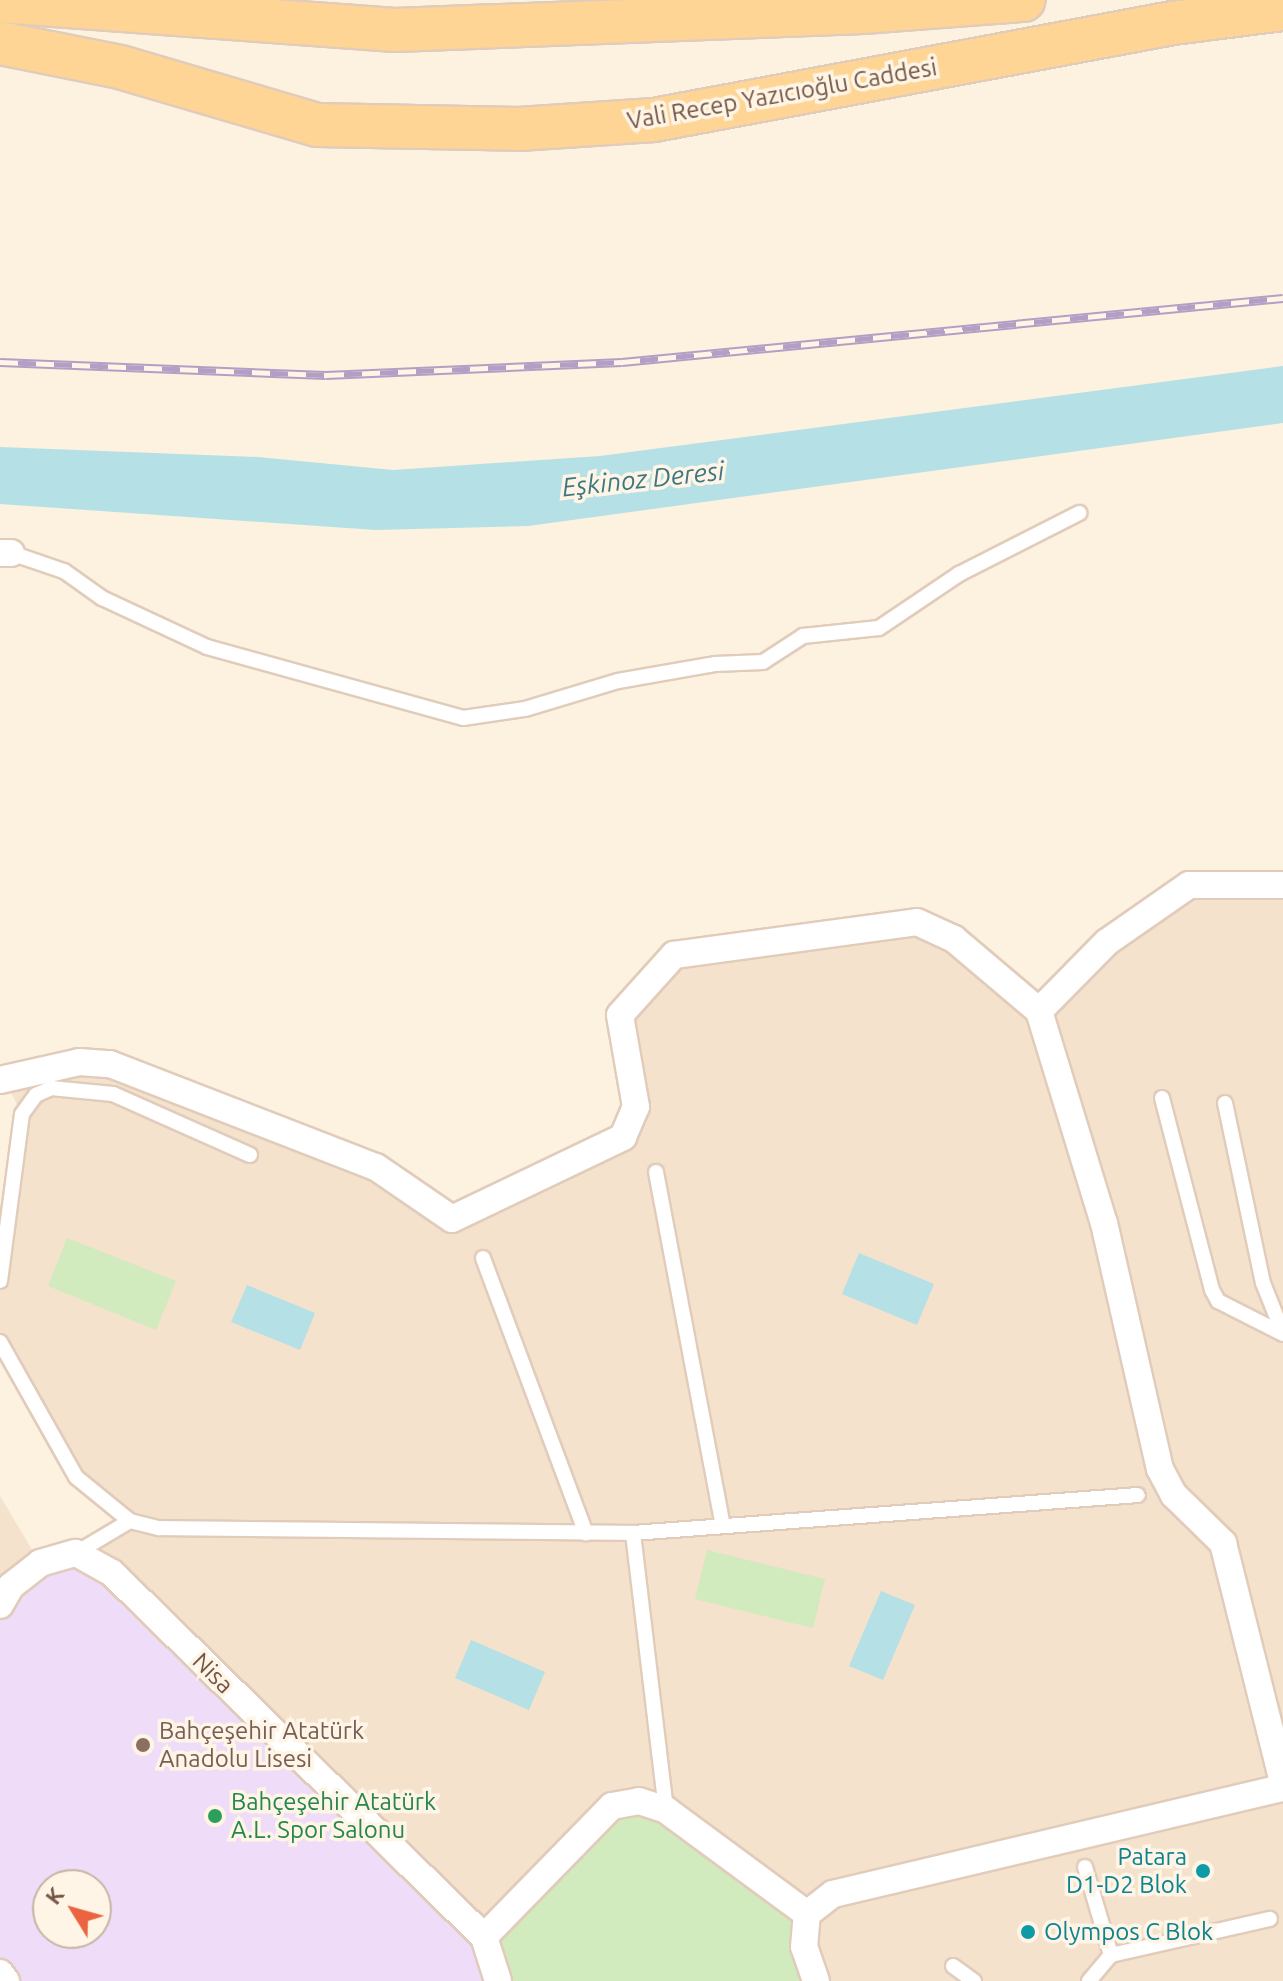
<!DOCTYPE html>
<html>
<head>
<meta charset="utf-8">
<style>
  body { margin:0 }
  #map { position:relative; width:1283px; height:1981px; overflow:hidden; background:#fdf1df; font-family:Ubuntu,sans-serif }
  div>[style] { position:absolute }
  .residential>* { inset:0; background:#f4e2cd }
  .education>* { inset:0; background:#eedcf9 }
  .green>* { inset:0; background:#d1eabe }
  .water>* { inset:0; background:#b4e0e6 }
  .roads { filter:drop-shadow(2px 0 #e1ccbb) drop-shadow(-2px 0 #e1ccbb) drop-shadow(0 2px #e1ccbb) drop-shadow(0 -2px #e1ccbb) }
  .service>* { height:14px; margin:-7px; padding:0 7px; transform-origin:7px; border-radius:7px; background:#fff }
  .minor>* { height:26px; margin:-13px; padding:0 13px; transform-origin:13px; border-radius:13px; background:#fff }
  .primary>* { height:42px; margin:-21px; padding:0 21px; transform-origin:21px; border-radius:21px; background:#fed595 }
  .rail>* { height:9px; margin-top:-4.5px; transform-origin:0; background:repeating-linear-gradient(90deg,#fff5e6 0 18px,#b39fc5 0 36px); box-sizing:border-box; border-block:2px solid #b39fc5 }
  .dots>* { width:22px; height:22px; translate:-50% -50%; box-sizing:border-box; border:4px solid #fff5e6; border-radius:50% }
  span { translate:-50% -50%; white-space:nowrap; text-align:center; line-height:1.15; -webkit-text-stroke:7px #fff5e6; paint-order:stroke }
  .street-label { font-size:24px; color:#735646 }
  .education-label { font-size:24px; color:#785e54 }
  .left { translate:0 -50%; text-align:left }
  .leisure-label { font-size:24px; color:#27864d }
  .culture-label { font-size:24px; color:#0d838f }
  .right { translate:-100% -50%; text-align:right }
  .water-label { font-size:26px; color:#3d7781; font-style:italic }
  .north { position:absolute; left:32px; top:1869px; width:80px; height:80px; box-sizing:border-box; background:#fff5e6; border:2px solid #c7b5a6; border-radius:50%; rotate:307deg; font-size:22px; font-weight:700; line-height:32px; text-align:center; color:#735646 }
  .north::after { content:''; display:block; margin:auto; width:28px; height:36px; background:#eb6340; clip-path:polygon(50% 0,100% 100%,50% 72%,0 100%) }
</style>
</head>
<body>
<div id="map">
  <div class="residential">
    <i style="clip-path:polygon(1189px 885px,1283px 885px,1283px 1981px,816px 1981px,484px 1937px,76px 1553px,129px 1522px,76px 1477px,0 1342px,0 1281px,22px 1114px,4px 1079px,79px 1062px,376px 1167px,452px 1219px,623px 1137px,636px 1107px,620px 1015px,674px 955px,917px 922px,1039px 1010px)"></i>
    <i style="clip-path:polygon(0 1496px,40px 1563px,0 1605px)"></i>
  </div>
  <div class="education">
    <i style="clip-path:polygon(evenodd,76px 1553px,454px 1912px,498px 1981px,6px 1981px,0 1973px,0 1605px,76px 1553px,48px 1885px,96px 1885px,96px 1933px,48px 1933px,48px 1885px)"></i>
  </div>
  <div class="green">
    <i style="clip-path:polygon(67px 1238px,176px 1281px,156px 1330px,48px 1286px)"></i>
    <i style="clip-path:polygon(707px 1550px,825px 1579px,813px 1628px,695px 1599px)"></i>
    <i style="clip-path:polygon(639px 1801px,807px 1914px,816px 1981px,498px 1981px,484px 1937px,510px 1908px)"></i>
  </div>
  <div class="water">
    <i style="clip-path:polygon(1283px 366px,1283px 423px,528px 526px,376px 530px,0 504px,0 447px,258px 457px,393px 470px,600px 456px)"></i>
    <i style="clip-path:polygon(859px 1253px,934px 1284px,917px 1325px,842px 1294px)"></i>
    <i style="clip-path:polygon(247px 1285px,315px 1313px,300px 1350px,231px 1322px)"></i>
    <i style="clip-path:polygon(881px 1591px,915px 1605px,883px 1680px,849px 1666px)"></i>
    <i style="clip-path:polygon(471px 1640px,545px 1672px,529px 1710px,455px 1678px)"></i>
  </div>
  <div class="roads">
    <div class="service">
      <i style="left:11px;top:553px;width:56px;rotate:18.8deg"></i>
      <i style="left:64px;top:571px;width:47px;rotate:35.4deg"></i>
      <i style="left:102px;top:598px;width:116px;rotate:25deg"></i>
      <i style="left:207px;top:647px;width:266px;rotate:15.5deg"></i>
      <i style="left:463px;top:718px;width:63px;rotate:-8.3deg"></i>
      <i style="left:525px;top:709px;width:97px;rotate:-16.8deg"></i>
      <i style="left:618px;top:681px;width:98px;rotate:-9.9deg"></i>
      <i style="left:715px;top:664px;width:48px;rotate:-2.4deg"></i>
      <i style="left:763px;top:662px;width:48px;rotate:-33deg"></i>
      <i style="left:803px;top:636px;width:76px;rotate:-6deg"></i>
      <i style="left:879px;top:628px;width:97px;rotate:-34deg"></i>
      <i style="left:959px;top:574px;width:135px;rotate:-26.9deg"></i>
      <i style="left:1162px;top:1098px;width:198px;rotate:75.4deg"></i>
      <i style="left:1212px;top:1290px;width:13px;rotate:61deg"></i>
      <i style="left:1218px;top:1301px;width:73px;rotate:26.9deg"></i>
      <i style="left:1225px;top:1103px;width:184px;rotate:78.1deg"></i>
      <i style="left:1263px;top:1283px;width:54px;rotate:68.2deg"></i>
      <i style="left:656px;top:1172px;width:360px;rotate:79.3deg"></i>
      <i style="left:483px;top:1258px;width:294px;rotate:69.5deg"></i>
      <i style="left:0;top:1281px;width:168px;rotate:-82.5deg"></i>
      <i style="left:22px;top:1114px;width:24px;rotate:-54deg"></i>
      <i style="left:36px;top:1095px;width:17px;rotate:-25deg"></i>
      <i style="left:51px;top:1088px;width:62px;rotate:5.5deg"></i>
      <i style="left:113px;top:1094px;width:150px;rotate:24deg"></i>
      <i style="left:0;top:1342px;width:155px;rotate:60.6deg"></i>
      <i style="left:76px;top:1477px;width:70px;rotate:39.2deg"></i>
      <i style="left:130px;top:1521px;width:30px;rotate:14deg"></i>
      <i style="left:159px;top:1528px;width:474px;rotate:0.6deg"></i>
      <i style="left:76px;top:1553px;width:63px;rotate:-30.7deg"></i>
      <i style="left:666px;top:1810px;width:279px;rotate:-96.8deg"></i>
      <i style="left:633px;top:1533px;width:506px;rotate:-4.3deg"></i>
      <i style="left:1085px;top:1867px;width:92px;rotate:73.5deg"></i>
      <i style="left:953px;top:1966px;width:26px;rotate:36deg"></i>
      <i style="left:1089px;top:1981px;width:34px;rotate:-50deg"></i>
      <i style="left:1111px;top:1955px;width:163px;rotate:-12.8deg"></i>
    </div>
    <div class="minor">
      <i style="left:0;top:553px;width:11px"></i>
      <i style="left:1283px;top:885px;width:94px;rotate:180deg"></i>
      <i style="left:1189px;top:885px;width:100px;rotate:145.2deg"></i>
      <i style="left:1107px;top:942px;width:97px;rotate:134.6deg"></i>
      <i style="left:1039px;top:1011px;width:222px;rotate:73deg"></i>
      <i style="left:1104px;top:1223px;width:252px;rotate:77.2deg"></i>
      <i style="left:1160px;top:1469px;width:30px;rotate:62deg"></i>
      <i style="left:1174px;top:1495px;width:69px;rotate:44.4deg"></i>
      <i style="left:1223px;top:1543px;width:245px;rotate:75.9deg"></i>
      <i style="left:0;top:1080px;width:81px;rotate:-12.8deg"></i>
      <i style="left:79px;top:1062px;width:31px;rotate:4deg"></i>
      <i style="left:110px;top:1064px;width:285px;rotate:21.2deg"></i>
      <i style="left:376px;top:1167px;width:92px;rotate:34.4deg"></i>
      <i style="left:452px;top:1219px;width:190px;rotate:-25.6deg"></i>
      <i style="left:623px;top:1137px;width:33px;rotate:-67deg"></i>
      <i style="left:636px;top:1107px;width:93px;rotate:-99.9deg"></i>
      <i style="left:620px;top:1015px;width:81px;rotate:-48deg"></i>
      <i style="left:674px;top:955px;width:245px;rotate:-7.7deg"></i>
      <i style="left:917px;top:922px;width:41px;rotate:24.7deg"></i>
      <i style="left:954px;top:939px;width:111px;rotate:40.3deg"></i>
      <i style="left:0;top:1605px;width:22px;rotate:-60deg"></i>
      <i style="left:11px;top:1586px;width:37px;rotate:-38deg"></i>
      <i style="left:40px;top:1563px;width:37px;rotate:-16deg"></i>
      <i style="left:76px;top:1553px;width:41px;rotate:29.1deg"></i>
      <i style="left:112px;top:1573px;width:520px;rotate:44.38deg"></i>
      <i style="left:484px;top:1937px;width:46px;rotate:72.3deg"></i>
      <i style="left:484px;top:1937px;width:183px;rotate:-45.7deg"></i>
      <i style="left:612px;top:1806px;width:27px;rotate:-10deg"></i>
      <i style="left:639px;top:1801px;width:28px;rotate:18deg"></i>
      <i style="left:666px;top:1810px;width:175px;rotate:36.4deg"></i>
      <i style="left:0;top:1973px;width:10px;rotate:53deg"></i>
      <i style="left:816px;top:1981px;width:36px;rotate:-109deg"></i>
      <i style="left:804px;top:1947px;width:33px;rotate:-85deg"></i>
      <i style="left:807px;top:1914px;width:33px;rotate:-38deg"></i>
      <i style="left:833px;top:1894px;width:462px;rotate:-13.3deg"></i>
    </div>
    <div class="primary">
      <i style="left:0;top:1px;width:396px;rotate:4.2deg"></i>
      <i style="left:395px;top:30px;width:468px;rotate:-2.2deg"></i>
      <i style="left:863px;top:12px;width:161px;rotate:-4.3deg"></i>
      <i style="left:0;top:43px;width:122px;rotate:11.3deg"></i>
      <i style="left:120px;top:67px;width:205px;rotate:16.4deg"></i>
      <i style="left:317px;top:125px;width:202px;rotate:1.1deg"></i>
      <i style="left:519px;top:129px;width:135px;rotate:-3.8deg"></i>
      <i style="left:654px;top:120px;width:528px;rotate:-10.59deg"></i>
      <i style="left:1173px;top:23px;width:111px;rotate:-7.3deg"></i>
    </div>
  </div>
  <div class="rail">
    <i style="left:0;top:362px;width:326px;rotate:2.3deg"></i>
    <i style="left:326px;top:375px;width:296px;rotate:-2.5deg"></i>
    <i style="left:622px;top:362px;width:664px;rotate:-5.53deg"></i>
  </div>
  <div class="dots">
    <i style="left:143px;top:1745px;background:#8d6e63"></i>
    <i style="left:215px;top:1816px;background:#2e9e5b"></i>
    <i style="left:1203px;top:1871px;background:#0f9aa8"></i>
    <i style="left:1028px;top:1932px;background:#0f9aa8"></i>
  </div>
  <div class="street-label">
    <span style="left:782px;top:94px;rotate:-10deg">Vali Recep Yazıcıoğlu Caddesi</span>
    <span style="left:213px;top:1673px;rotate:45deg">Nisa</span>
  </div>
  <div class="education-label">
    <span class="left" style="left:159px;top:1745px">Bahçeşehir Atatürk<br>Anadolu Lisesi</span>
  </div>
  <div class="leisure-label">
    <span class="left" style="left:231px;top:1816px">Bahçeşehir Atatürk<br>A.L. Spor Salonu</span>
  </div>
  <div class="culture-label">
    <span class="right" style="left:1187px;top:1871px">Patara<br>D1-D2 Blok</span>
    <span class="left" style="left:1044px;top:1932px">Olympos C Blok</span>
  </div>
  <div class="water-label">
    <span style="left:643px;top:479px;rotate:-6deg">Eşkinoz Deresi</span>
  </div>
  <div class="north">K</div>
</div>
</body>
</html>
